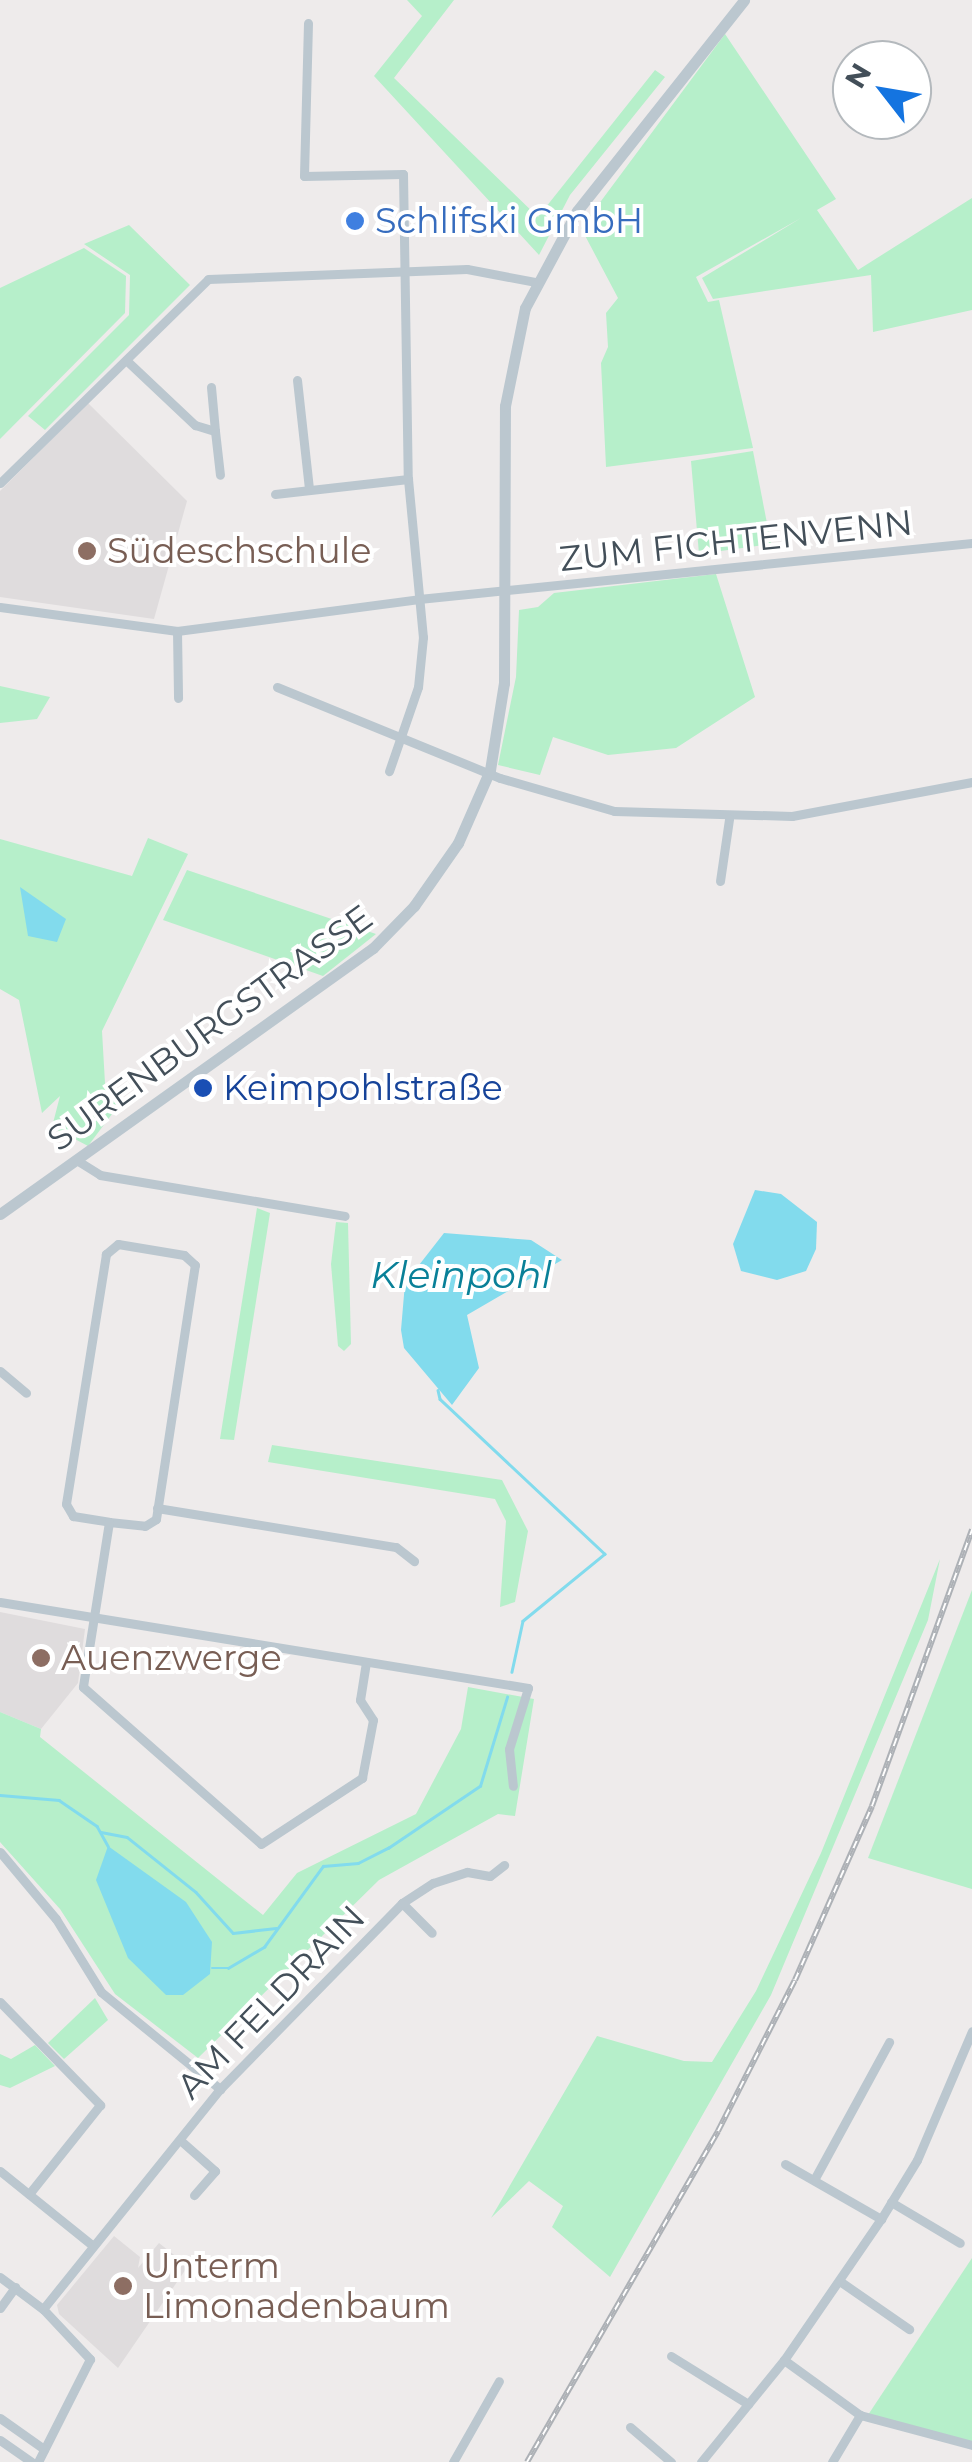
<!DOCTYPE html>
<html>
<head>
<meta charset="utf-8">
<style>
  body { margin:0 }
  #map { position:relative; width:972px; height:2462px; overflow:hidden; background:#eeebeb; font-family:Montserrat,sans-serif }
  div>[style] { position:absolute }
  .education>* { inset:0; background:#dfdcdd }
  .green>* { inset:0; background:#b6efca }
  .water>* { inset:0; background:#82dbed }
  .stream>* { height:2.5px; margin:-1.25px; padding:0 1.25px; transform-origin:1.25px; border-radius:1.25px; background:#82dbed }
  .minor>* { height:9px; margin:-4.5px; padding:0 4.5px; transform-origin:4.5px; border-radius:4.5px; background:#bbc7cf }
  .tertiary>* { height:11px; margin:-5.5px; padding:0 5.5px; transform-origin:5.5px; border-radius:5.5px; background:#bbc7cf }
  .rail>* { height:6px; margin-top:-3px; transform-origin:0; background:repeating-linear-gradient(90deg,#fff 0 8px,#adb1b6 0 16px); box-sizing:border-box; border-block:2px solid #adb1b6 }
  .dots>* { width:28px; height:28px; translate:-50% -50%; box-sizing:border-box; border:5px solid #fff; border-radius:50% }
  span { translate:-50% -50%; white-space:nowrap; text-align:center; line-height:1.15; -webkit-text-stroke:8px #fff; paint-order:stroke }
  .shop-label { font-size:35px; color:#366cbe }
  .left { translate:0 -50%; text-align:left }
  .street-label { font-size:35px; color:#434f59 }
  .education-label { font-size:35px; color:#785e54 }
  .transit-label { font-size:35px; color:#164399 }
  .water-label { font-size:38px; color:#098098; font-style:italic }
  .north { position:absolute; left:832px; top:40px; width:100px; height:100px; box-sizing:border-box; background:#fff; border:2px solid #b4b9bd; border-radius:50%; rotate:301deg; font-size:28px; font-weight:700; line-height:40px; text-align:center; color:#434f59 }
  .north::after { content:''; display:block; margin:auto; width:35px; height:45px; background:#1474e0; clip-path:polygon(50% 0,100% 100%,50% 72%,0 100%) }
</style>
</head>
<body>
<div id="map">
  <div class="education">
    <i style="clip-path:polygon(88px 403px,187px 501px,154px 619px,0 597px,0 491px)"></i>
    <i style="clip-path:polygon(0 1612px,85px 1629px,78px 1683px,41px 1729px,0 1712px)"></i>
    <i style="clip-path:polygon(114px 2236px,140px 2257px,138px 2268px,159px 2243px,188px 2266px,118px 2368px,59px 2314px,57px 2305px)"></i>
  </div>
  <div class="green">
    <i style="clip-path:polygon(407px 0,454px 0,394px 78px,538px 217px,655px 70px,665px 77px,570px 195px,539px 255px,374px 76px,422px 16px)"></i>
    <i style="clip-path:polygon(725px 34px,836px 199px,817px 210px,858px 270px,972px 198px,972px 310px,873px 332px,871px 275px,713px 299px,702px 278px,801px 218px,696px 277px,708px 302px,719px 300px,753px 448px,606px 467px,601px 363px,608px 347px,606px 313px,618px 298px,581px 228px)"></i>
    <i style="clip-path:polygon(129px 225px,190px 285px,45px 430px,28px 416px,129px 315px,130px 275px,84px 244px)"></i>
    <i style="clip-path:polygon(84px 248px,126px 276px,125px 313px,0 439px,0 288px)"></i>
    <i style="clip-path:polygon(753px 451px,771px 544px,699px 554px,691px 461px)"></i>
    <i style="clip-path:polygon(716px 574px,755px 697px,676px 748px,608px 755px,553px 737px,540px 775px,498px 765px,516px 677px,519px 610px,538px 607px,554px 593px)"></i>
    <i style="clip-path:polygon(0 686px,50px 697px,37px 719px,0 723px)"></i>
    <i style="clip-path:polygon(148px 838px,188px 854px,102px 1031px,105px 1083px,118px 1106px,88px 1146px,52px 1127px,60px 1096px,42px 1113px,19px 1000px,0 989px,0 839px,132px 876px)"></i>
    <i style="clip-path:polygon(187px 870px,376px 934px,323px 976px,163px 920px)"></i>
    <i style="clip-path:polygon(257px 1208px,270px 1213px,234px 1440px,220px 1439px)"></i>
    <i style="clip-path:polygon(336px 1222px,348px 1223px,351px 1344px,344px 1351px,338px 1346px,331px 1264px)"></i>
    <i style="clip-path:polygon(272px 1445px,502px 1480px,528px 1531px,515px 1602px,500px 1607px,506px 1521px,495px 1499px,268px 1462px)"></i>
    <i style="clip-path:polygon(940px 1559px,928px 1620px,771px 1995px,610px 2277px,552px 2227px,563px 2206px,529px 2181px,491px 2218px,597px 2036px,684px 2061px,712px 2062px,756px 1991px,821px 1853px)"></i>
    <i style="clip-path:polygon(972px 1590px,972px 1889px,868px 1858px)"></i>
    <i style="clip-path:polygon(468px 1687px,534px 1699px,515px 1816px,498px 1814px,379px 1880px,198px 2058px,115px 1994px,60px 1909px,0 1842px,0 1712px,41px 1729px,40px 1737px,263px 1915px,297px 1873px,416px 1814px,461px 1729px)"></i>
    <i style="clip-path:polygon(95px 1998px,108px 2020px,64px 2059px,48px 2043px)"></i>
    <i style="clip-path:polygon(35px 2045px,55px 2066px,10px 2088px,0 2085px,0 2054px,11px 2059px)"></i>
    <i style="clip-path:polygon(972px 2258px,972px 2443px,868px 2415px)"></i>
  </div>
  <div class="water">
    <i style="clip-path:polygon(20px 887px,66px 919px,57px 942px,28px 936px)"></i>
    <i style="clip-path:polygon(755px 1190px,781px 1194px,817px 1222px,816px 1249px,806px 1271px,777px 1280px,741px 1271px,733px 1244px)"></i>
    <i style="clip-path:polygon(444px 1233px,531px 1240px,562px 1260px,467px 1315px,479px 1368px,452px 1405px,404px 1348px,401px 1330px,405px 1283px)"></i>
    <i style="clip-path:polygon(108px 1846px,186px 1902px,212px 1942px,210px 1974px,183px 1995px,166px 1995px,128px 1958px,96px 1880px)"></i>
  </div>
  <div class="stream">
    <i style="left:438px;top:1390px;width:9px;rotate:77deg"></i>
    <i style="left:440px;top:1399px;width:226px;rotate:43.2deg"></i>
    <i style="left:605px;top:1554px;width:106px;rotate:140.7deg"></i>
    <i style="left:523px;top:1621px;width:52px;rotate:102.2deg"></i>
    <i style="left:0;top:1795px;width:59px;rotate:4.8deg"></i>
    <i style="left:59px;top:1800px;width:46px;rotate:34.4deg"></i>
    <i style="left:97px;top:1826px;width:23px;rotate:61deg"></i>
    <i style="left:101px;top:1832px;width:26px;rotate:11deg"></i>
    <i style="left:127px;top:1837px;width:88px;rotate:38.6deg"></i>
    <i style="left:196px;top:1892px;width:55px;rotate:47.9deg"></i>
    <i style="left:233px;top:1933px;width:43px;rotate:-6.6deg"></i>
    <i style="left:212px;top:1968px;width:16px"></i>
    <i style="left:228px;top:1968px;width:42px;rotate:-30.3deg"></i>
    <i style="left:264px;top:1947px;width:100px;rotate:-53.9deg"></i>
    <i style="left:323px;top:1866px;width:35px;rotate:-5deg"></i>
    <i style="left:358px;top:1863px;width:34px;rotate:-27deg"></i>
    <i style="left:388px;top:1848px;width:111px;rotate:-34deg"></i>
    <i style="left:480px;top:1786px;width:93px;rotate:-73.1deg"></i>
  </div>
  <div class="minor">
    <i style="left:308px;top:23px;width:153px;rotate:91.5deg"></i>
    <i style="left:304px;top:176px;width:99px;rotate:-1.2deg"></i>
    <i style="left:403px;top:174px;width:305px;rotate:89.1deg"></i>
    <i style="left:408px;top:479px;width:159px;rotate:84.6deg"></i>
    <i style="left:423px;top:637px;width:50px;rotate:95.7deg"></i>
    <i style="left:418px;top:687px;width:89px;rotate:109deg"></i>
    <i style="left:126px;top:360px;width:95px;rotate:43.3deg"></i>
    <i style="left:195px;top:425px;width:21px;rotate:17deg"></i>
    <i style="left:215px;top:431px;width:44px;rotate:83.5deg"></i>
    <i style="left:297px;top:380px;width:109px;rotate:83.7deg"></i>
    <i style="left:211px;top:387px;width:44px;rotate:84.8deg"></i>
    <i style="left:0;top:483px;width:291px;rotate:-44.4deg"></i>
    <i style="left:208px;top:279px;width:259px;rotate:-2.2deg"></i>
    <i style="left:467px;top:269px;width:69px;rotate:10.8deg"></i>
    <i style="left:275px;top:494px;width:134px;rotate:-6.4deg"></i>
    <i style="left:0;top:607px;width:179px;rotate:7.7deg"></i>
    <i style="left:177px;top:631px;width:244px;rotate:-7.5deg"></i>
    <i style="left:419px;top:599px;width:556px;rotate:-5.78deg"></i>
    <i style="left:177px;top:631px;width:67px;rotate:89.1deg"></i>
    <i style="left:277px;top:687px;width:241px;rotate:22.2deg"></i>
    <i style="left:500px;top:778px;width:119px;rotate:16.1deg"></i>
    <i style="left:614px;top:811px;width:178px;rotate:1.6deg"></i>
    <i style="left:792px;top:816px;width:183px;rotate:-10.7deg"></i>
    <i style="left:720px;top:881px;width:63px;rotate:-81.7deg"></i>
    <i style="left:78px;top:1161px;width:26px;rotate:32deg"></i>
    <i style="left:100px;top:1175px;width:248px;rotate:9.5deg"></i>
    <i style="left:0;top:1371px;width:34px;rotate:40deg"></i>
    <i style="left:157px;top:1508px;width:242px;rotate:9.3deg"></i>
    <i style="left:396px;top:1547px;width:23px;rotate:38deg"></i>
    <i style="left:109px;top:1522px;width:36px;rotate:6deg"></i>
    <i style="left:145px;top:1526px;width:13px;rotate:-32deg"></i>
    <i style="left:156px;top:1519px;width:257px;rotate:-81.3deg"></i>
    <i style="left:195px;top:1265px;width:15px;rotate:-138deg"></i>
    <i style="left:184px;top:1255px;width:67px;rotate:-170.5deg"></i>
    <i style="left:118px;top:1244px;width:16px;rotate:140deg"></i>
    <i style="left:106px;top:1254px;width:253px;rotate:99.1deg"></i>
    <i style="left:66px;top:1504px;width:14px;rotate:60deg"></i>
    <i style="left:73px;top:1516px;width:36px;rotate:9deg"></i>
    <i style="left:109px;top:1522px;width:167px;rotate:99deg"></i>
    <i style="left:83px;top:1687px;width:237px;rotate:41.4deg"></i>
    <i style="left:261px;top:1844px;width:121px;rotate:-33.2deg"></i>
    <i style="left:362px;top:1778px;width:59px;rotate:-79.3deg"></i>
    <i style="left:373px;top:1720px;width:24px;rotate:-123deg"></i>
    <i style="left:360px;top:1700px;width:38px;rotate:-81deg"></i>
    <i style="left:0;top:1602px;width:535px;rotate:9.25deg"></i>
    <i style="left:528px;top:1688px;width:64px;rotate:107.3deg"></i>
    <i style="left:509px;top:1749px;width:37px;rotate:84deg"></i>
    <i style="left:0;top:1852px;width:87px;rotate:50.1deg"></i>
    <i style="left:56px;top:1919px;width:86px;rotate:58.3deg"></i>
    <i style="left:101px;top:1992px;width:154px;rotate:39.2deg"></i>
    <i style="left:402px;top:1903px;width:42px;rotate:45deg"></i>
    <i style="left:0;top:2002px;width:144px;rotate:45.8deg"></i>
    <i style="left:100px;top:2105px;width:114px;rotate:128.6deg"></i>
    <i style="left:180px;top:2140px;width:47px;rotate:41.5deg"></i>
    <i style="left:215px;top:2171px;width:32px;rotate:131deg"></i>
    <i style="left:785px;top:2164px;width:111px;rotate:29.8deg"></i>
    <i style="left:0;top:2171px;width:118px;rotate:38.8deg"></i>
    <i style="left:815px;top:2178px;width:155px;rotate:-61.4deg"></i>
    <i style="left:891px;top:2202px;width:80px;rotate:30.7deg"></i>
    <i style="left:0;top:2277px;width:54px;rotate:36.7deg"></i>
    <i style="left:43px;top:2309px;width:69px;rotate:46.8deg"></i>
    <i style="left:90px;top:2359px;width:115px;rotate:116.8deg"></i>
    <i style="left:841px;top:2282px;width:83px;rotate:34.7deg"></i>
    <i style="left:0;top:2308px;width:26px;rotate:-54deg"></i>
    <i style="left:43px;top:2309px;width:282px;rotate:-51.2deg"></i>
    <i style="left:220px;top:2089px;width:260px;rotate:-45.6deg"></i>
    <i style="left:402px;top:1903px;width:37px;rotate:-33deg"></i>
    <i style="left:433px;top:1883px;width:36px;rotate:-18deg"></i>
    <i style="left:467px;top:1872px;width:23px;rotate:10deg"></i>
    <i style="left:490px;top:1876px;width:18px;rotate:-38deg"></i>
    <i style="left:671px;top:2356px;width:91px;rotate:31.9deg"></i>
    <i style="left:784px;top:2360px;width:94px;rotate:35.9deg"></i>
    <i style="left:860px;top:2415px;width:116px;rotate:15deg"></i>
    <i style="left:0;top:2418px;width:54px;rotate:35.2deg"></i>
    <i style="left:630px;top:2427px;width:54px;rotate:40.5deg"></i>
    <i style="left:0;top:2440px;width:38px;rotate:35deg"></i>
    <i style="left:453px;top:2462px;width:93px;rotate:-60.4deg"></i>
    <i style="left:701px;top:2462px;width:132px;rotate:-50.9deg"></i>
    <i style="left:784px;top:2360px;width:171px;rotate:-55.5deg"></i>
    <i style="left:881px;top:2219px;width:69px;rotate:-58.6deg"></i>
    <i style="left:917px;top:2160px;width:140px;rotate:-66.9deg"></i>
    <i style="left:832px;top:2462px;width:55px;rotate:-59.2deg"></i>
  </div>
  <div class="tertiary">
    <i style="left:0;top:1214px;width:458px;rotate:-35.5deg"></i>
    <i style="left:373px;top:948px;width:59px;rotate:-45.7deg"></i>
    <i style="left:414px;top:906px;width:77px;rotate:-55.1deg"></i>
    <i style="left:458px;top:843px;width:80px;rotate:-66.3deg"></i>
    <i style="left:490px;top:770px;width:88px;rotate:-80.9deg"></i>
    <i style="left:504px;top:683px;width:277px;rotate:-89.8deg"></i>
    <i style="left:505px;top:406px;width:100px;rotate:-78.5deg"></i>
    <i style="left:525px;top:308px;width:110px;rotate:-61.8deg"></i>
    <i style="left:577px;top:211px;width:269px;rotate:-51.6deg"></i>
  </div>
  <div class="rail">
    <i style="left:527px;top:2462px;width:382px;rotate:-60deg"></i>
    <i style="left:718px;top:2131px;width:169px;rotate:-63deg"></i>
    <i style="left:795px;top:1980px;width:190px;rotate:-66.1deg"></i>
    <i style="left:872px;top:1806px;width:294px;rotate:-70.1deg"></i>
  </div>
  <div class="dots">
    <i style="left:355px;top:221px;background:#3f7fe0"></i>
    <i style="left:87px;top:551px;background:#8d6e63"></i>
    <i style="left:203px;top:1088px;background:#1a4fb4"></i>
    <i style="left:41px;top:1658px;background:#8d6e63"></i>
    <i style="left:123px;top:2286px;background:#8d6e63"></i>
  </div>
  <div class="shop-label">
    <span class="left" style="left:375px;top:221px">Schlifski GmbH</span>
  </div>
  <div class="street-label">
    <span style="left:736px;top:541px;rotate:-6deg">ZUM FICHTENVENN</span>
    <span style="left:210px;top:1028px;rotate:-36deg">SURENBURGSTRASSE</span>
    <span style="left:271px;top:2002px;rotate:-46deg">AM FELDRAIN</span>
  </div>
  <div class="education-label">
    <span class="left" style="left:107px;top:551px">Südeschschule</span>
    <span class="left" style="left:61px;top:1658px">Auenzwerge</span>
    <span class="left" style="left:143px;top:2286px">Unterm<br>Limonadenbaum</span>
  </div>
  <div class="transit-label">
    <span class="left" style="left:223px;top:1088px">Keimpohlstraße</span>
  </div>
  <div class="water-label">
    <span style="left:461px;top:1275px">Kleinpohl</span>
  </div>
  <div class="north">N</div>
</div>
</body>
</html>
